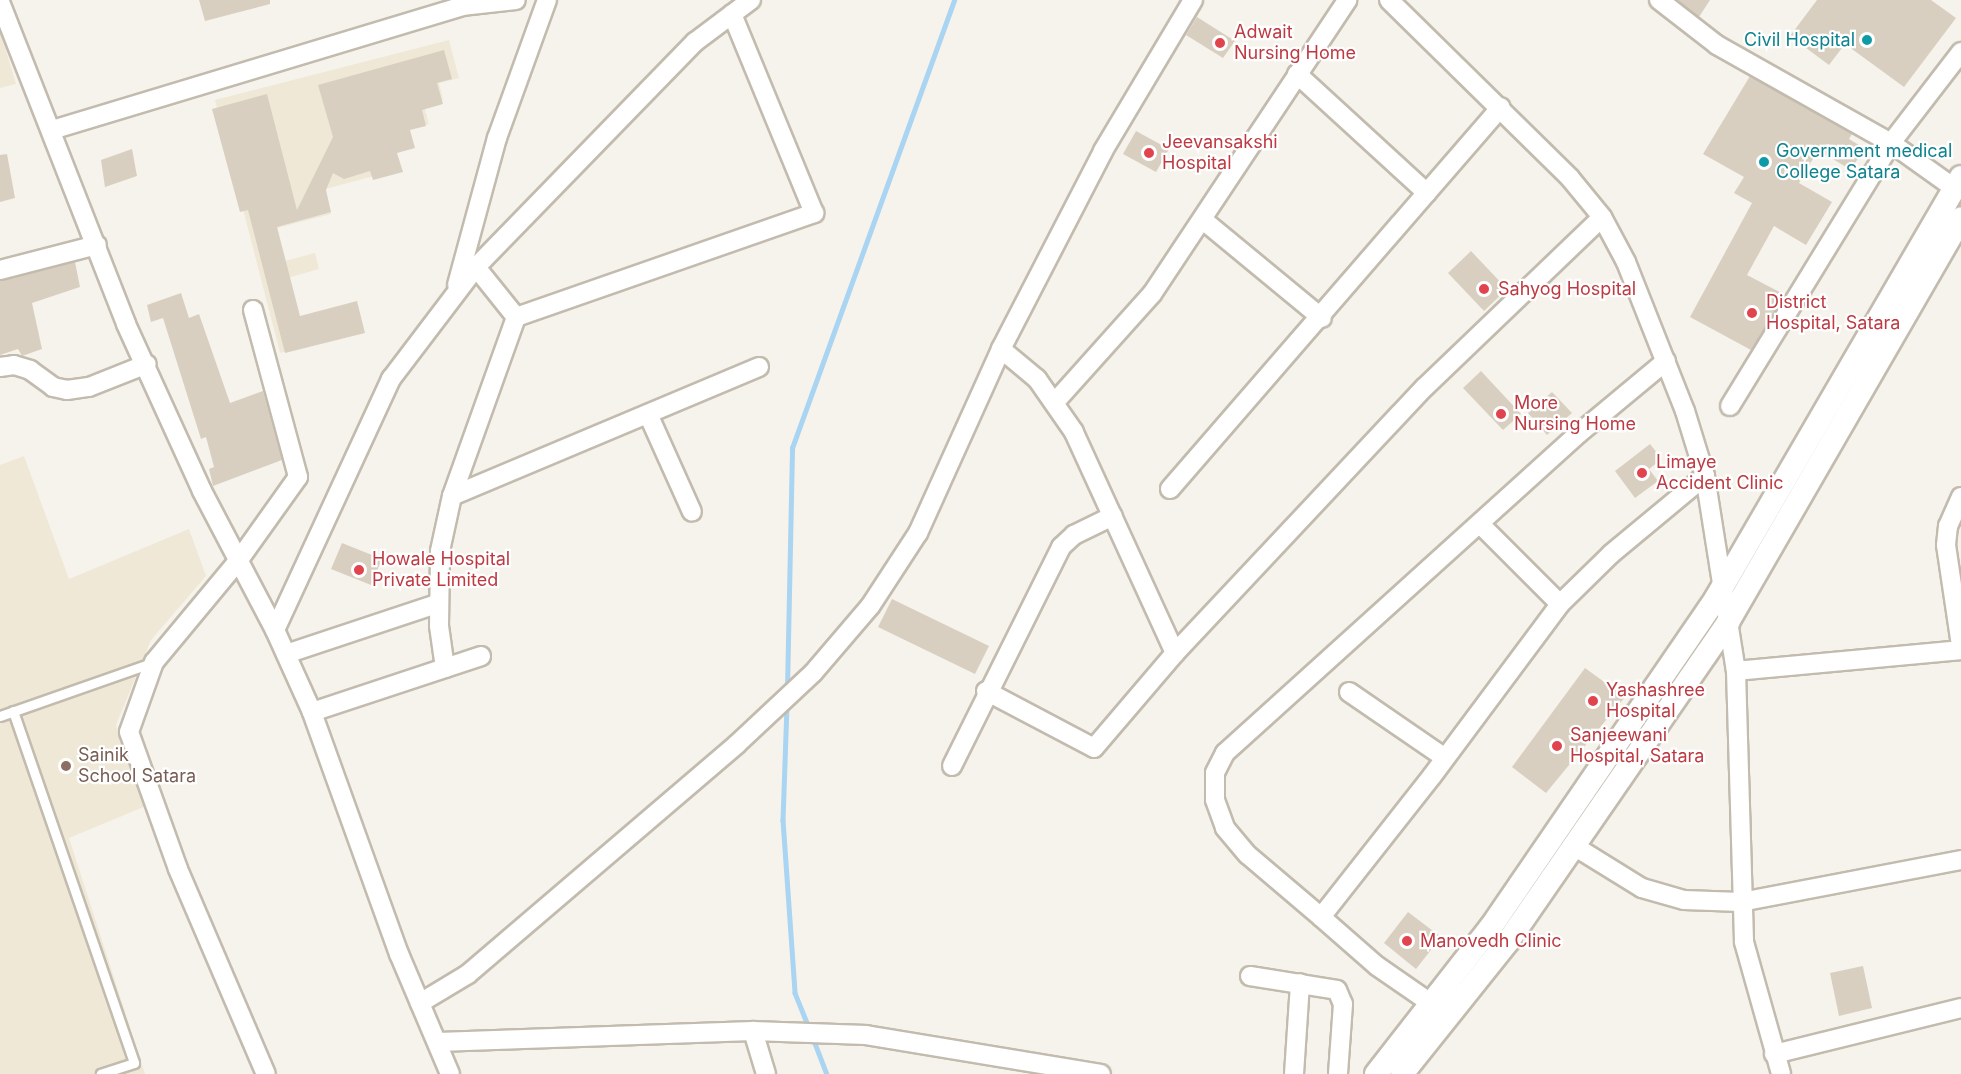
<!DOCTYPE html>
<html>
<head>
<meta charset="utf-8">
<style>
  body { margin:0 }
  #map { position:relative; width:1961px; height:1074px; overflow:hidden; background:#f6f3ec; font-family:Inter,sans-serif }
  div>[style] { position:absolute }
  .education>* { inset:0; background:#efe8d6 }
  .stream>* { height:4.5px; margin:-2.25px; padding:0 2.25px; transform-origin:2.25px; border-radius:2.25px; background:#a9d4f2 }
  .building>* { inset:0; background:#d8cfc1 }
  .roads { filter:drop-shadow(2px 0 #c2bbae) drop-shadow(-2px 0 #c2bbae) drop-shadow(0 2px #c2bbae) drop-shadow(0 -2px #c2bbae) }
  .service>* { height:9px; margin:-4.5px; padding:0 4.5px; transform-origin:4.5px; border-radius:4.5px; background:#fff }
  .minor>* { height:18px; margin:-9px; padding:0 9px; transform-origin:9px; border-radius:9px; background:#fff }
  .tertiary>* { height:22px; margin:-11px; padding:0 11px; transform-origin:11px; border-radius:11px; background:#fff }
  .dots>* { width:16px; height:16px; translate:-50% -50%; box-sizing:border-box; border:3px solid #fff; border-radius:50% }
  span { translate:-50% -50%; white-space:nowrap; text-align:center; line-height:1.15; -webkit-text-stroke:4.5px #fff; paint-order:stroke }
  .health-label { font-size:18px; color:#be3a42 }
  .left { translate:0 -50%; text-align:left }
  .culture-label { font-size:18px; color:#0d838f }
  .right { translate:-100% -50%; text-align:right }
  .education-label { font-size:18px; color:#785e54 }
</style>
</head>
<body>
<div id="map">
  <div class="education">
    <i style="clip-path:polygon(0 30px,16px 84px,0 88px)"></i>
    <i style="clip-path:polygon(449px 40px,459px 78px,439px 83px,443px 100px,424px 105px,429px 124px,408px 129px,392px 151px,397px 170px,325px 189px,331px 214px,277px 228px,285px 261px,315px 253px,319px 269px,287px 278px,298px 321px,359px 333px,280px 353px,215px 100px)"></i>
    <i style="clip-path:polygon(24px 456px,69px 579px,189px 529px,206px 576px,151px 640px,116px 725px,146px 806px,69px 838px,145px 1074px,0 1074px,0 465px)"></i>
  </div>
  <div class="stream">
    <i style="left:787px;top:689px;width:241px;rotate:-88.8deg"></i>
    <i style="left:792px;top:448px;width:476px;rotate:-70.1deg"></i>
    <i style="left:787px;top:706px;width:114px;rotate:92deg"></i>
    <i style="left:783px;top:820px;width:173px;rotate:86deg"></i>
    <i style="left:795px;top:993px;width:38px;rotate:68deg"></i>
    <i style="left:813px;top:1038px;width:39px;rotate:69deg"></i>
  </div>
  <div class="building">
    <i style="clip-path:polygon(199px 0,270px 0,270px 4px,205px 21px)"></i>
    <i style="clip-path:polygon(1677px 0,1710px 0,1699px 17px)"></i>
    <i style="clip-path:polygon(1817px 0,1931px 0,1956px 18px,1904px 87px,1845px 44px,1829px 65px,1790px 36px)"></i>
    <i style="clip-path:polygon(1197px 17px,1235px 41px,1223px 58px,1186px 35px)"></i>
    <i style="clip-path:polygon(444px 50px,452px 79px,437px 83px,443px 104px,422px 110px,426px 126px,410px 130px,415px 148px,397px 153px,403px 172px,373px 180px,370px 171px,344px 179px,333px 173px,326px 190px,331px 212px,277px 227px,300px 316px,357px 301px,365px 333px,285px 353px,248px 210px,240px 212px,212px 109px,267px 94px,297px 210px,333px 137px,318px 85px)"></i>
    <i style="clip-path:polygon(1750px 76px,1852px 134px,1849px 139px,1864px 148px,1851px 170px,1818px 150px,1799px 183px,1832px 202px,1806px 245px,1774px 226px,1747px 275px,1785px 295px,1751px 350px,1690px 317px,1752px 203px,1734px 193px,1744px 177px,1703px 154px)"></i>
    <i style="clip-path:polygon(1136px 131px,1169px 149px,1156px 172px,1123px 154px)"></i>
    <i style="clip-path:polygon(132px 149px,137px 176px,105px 187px,101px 160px)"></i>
    <i style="clip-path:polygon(7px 154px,15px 198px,0 202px,0 155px)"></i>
    <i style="clip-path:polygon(1471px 251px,1507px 289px,1484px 311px,1448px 273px)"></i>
    <i style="clip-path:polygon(75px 262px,80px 287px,32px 303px,42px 349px,22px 356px,18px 349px,0 355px,0 281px)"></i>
    <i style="clip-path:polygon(181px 293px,189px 318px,199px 314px,230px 403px,263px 391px,282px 460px,213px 486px,209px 469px,214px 467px,206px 437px,201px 439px,163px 318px,151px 322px,147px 305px)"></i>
    <i style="clip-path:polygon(1481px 371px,1521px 414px,1503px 430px,1463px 388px)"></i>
    <i style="clip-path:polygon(1552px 392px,1572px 413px,1547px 435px,1528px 413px)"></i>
    <i style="clip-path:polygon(1650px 444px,1662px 459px,1649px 469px,1658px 481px,1635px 498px,1615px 471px)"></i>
    <i style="clip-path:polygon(342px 543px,382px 559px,371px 585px,331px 569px)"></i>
    <i style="clip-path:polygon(892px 599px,989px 646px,975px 674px,878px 627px)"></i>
    <i style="clip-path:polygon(1585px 668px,1625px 697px,1546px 793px,1512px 767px)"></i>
    <i style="clip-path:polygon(1408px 912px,1441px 937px,1416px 969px,1384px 943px)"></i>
    <i style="clip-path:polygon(1863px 966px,1872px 1008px,1839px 1016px,1830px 973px)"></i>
  </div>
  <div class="roads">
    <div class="service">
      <i style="left:13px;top:711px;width:372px;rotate:71deg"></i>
      <i style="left:134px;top:1063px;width:35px;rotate:162deg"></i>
      <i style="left:0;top:716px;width:163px;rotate:-19.3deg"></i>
    </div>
    <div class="minor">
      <i style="left:1389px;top:0;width:254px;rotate:44.5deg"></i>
      <i style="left:1570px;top:178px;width:50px;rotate:50.6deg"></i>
      <i style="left:1602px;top:217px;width:51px;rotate:61.9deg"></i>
      <i style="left:1626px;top:262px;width:160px;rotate:68.4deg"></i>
      <i style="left:1685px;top:411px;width:68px;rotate:72.9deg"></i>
      <i style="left:1705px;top:476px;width:197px;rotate:81deg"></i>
      <i style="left:1736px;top:671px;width:226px;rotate:-5.3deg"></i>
      <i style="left:1659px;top:0;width:73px;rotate:37.8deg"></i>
      <i style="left:1717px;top:45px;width:200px;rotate:29.4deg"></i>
      <i style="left:1891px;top:143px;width:77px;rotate:35.5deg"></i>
      <i style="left:0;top:2px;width:346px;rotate:68.6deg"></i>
      <i style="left:126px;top:324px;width:183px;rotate:65.5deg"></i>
      <i style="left:202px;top:491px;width:157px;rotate:62.3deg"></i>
      <i style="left:1297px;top:74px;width:176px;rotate:42.5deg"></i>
      <i style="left:52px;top:130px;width:428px;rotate:-16.8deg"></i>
      <i style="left:462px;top:6px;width:54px;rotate:-6.3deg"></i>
      <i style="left:1203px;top:220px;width:154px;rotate:39.5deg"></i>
      <i style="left:0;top:270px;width:100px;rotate:-14.5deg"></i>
      <i style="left:457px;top:285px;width:152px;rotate:-74.8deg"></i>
      <i style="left:497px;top:138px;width:147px;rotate:-70.1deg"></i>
      <i style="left:253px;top:310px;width:173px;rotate:74.9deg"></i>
      <i style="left:298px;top:477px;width:103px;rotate:125.5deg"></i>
      <i style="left:238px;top:561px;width:131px;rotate:129.7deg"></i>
      <i style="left:154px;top:662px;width:74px;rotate:109.7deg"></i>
      <i style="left:129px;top:732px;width:145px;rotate:70.3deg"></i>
      <i style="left:178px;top:869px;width:223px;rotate:66.8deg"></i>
      <i style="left:516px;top:317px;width:316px;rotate:-19.2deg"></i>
      <i style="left:814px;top:213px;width:215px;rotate:-112.4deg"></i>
      <i style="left:1666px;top:361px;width:114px;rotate:140.3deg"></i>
      <i style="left:1578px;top:434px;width:476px;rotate:137.9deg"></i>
      <i style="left:1225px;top:753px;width:22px;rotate:117deg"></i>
      <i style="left:1215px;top:773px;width:27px;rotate:90deg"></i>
      <i style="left:1215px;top:800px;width:30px;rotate:70deg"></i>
      <i style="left:1225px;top:828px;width:35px;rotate:50deg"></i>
      <i style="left:1248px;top:855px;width:96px;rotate:40.3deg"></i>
      <i style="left:1321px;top:917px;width:179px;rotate:-51.8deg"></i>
      <i style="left:1432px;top:776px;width:214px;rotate:-53.3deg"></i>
      <i style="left:1560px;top:604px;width:71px;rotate:-44.4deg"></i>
      <i style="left:1611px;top:554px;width:122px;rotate:-39.7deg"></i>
      <i style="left:0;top:367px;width:14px;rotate:-8deg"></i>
      <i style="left:14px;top:365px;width:17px;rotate:17deg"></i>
      <i style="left:30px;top:370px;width:29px;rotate:36deg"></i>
      <i style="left:53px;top:387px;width:14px;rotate:12deg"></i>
      <i style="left:67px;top:390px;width:22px;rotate:-8deg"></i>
      <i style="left:89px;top:387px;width:62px;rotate:-21.6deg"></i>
      <i style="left:1055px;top:402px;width:145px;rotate:-48.1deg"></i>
      <i style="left:1152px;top:294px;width:353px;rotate:-56.4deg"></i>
      <i style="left:1730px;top:406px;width:308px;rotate:-58.5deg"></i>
      <i style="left:1891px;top:143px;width:115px;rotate:-52.4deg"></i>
      <i style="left:648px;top:414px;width:107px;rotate:65.8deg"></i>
      <i style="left:1170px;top:489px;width:505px;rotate:-49.09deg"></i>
      <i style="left:452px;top:496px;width:333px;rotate:-22.8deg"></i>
      <i style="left:1961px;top:497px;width:32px;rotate:114deg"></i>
      <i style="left:1948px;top:526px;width:19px;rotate:96deg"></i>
      <i style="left:1946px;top:545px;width:101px;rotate:81.5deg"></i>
      <i style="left:1480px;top:524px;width:113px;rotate:45deg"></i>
      <i style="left:1175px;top:653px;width:365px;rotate:-46.8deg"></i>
      <i style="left:1425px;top:387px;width:245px;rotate:-43.8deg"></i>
      <i style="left:286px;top:654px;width:161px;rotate:-18.4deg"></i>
      <i style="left:445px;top:668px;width:42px;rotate:-98.1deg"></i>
      <i style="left:439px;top:626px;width:75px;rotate:-89.2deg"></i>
      <i style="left:440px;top:551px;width:56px;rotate:-77.7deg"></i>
      <i style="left:452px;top:496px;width:190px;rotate:-70.3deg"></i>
      <i style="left:516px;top:317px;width:64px;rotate:-128.7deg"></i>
      <i style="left:1736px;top:671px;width:271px;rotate:88.3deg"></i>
      <i style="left:1744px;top:942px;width:137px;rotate:74.3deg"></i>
      <i style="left:986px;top:691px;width:122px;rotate:27.8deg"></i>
      <i style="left:1094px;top:748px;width:125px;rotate:-49.5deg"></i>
      <i style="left:1175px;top:653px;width:243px;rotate:-114.6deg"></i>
      <i style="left:1074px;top:432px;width:65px;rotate:-124.9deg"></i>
      <i style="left:1037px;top:379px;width:47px;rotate:-140.2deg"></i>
      <i style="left:1349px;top:692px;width:116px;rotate:34.5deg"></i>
      <i style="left:312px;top:712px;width:178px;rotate:-18.3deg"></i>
      <i style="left:952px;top:766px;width:245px;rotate:-63.5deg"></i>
      <i style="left:1061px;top:547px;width:18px;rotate:-43deg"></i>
      <i style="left:1074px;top:535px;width:43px;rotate:-26deg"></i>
      <i style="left:1574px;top:846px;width:80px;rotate:31.7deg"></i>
      <i style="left:1642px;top:888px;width:44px;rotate:15.9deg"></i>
      <i style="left:1684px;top:900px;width:57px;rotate:2deg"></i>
      <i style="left:1741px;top:902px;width:224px;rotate:-10.8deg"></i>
      <i style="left:1321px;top:917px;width:74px;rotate:41.2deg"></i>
      <i style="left:1377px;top:966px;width:79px;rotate:34.7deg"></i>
      <i style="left:1250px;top:976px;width:88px;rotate:9.1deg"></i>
      <i style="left:1337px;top:990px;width:15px;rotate:67deg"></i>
      <i style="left:1343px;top:1004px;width:70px;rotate:94.1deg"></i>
      <i style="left:420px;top:1003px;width:56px;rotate:-31.1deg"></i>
      <i style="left:468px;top:974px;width:353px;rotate:-40.5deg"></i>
      <i style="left:736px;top:745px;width:105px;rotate:-43.1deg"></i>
      <i style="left:813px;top:673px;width:89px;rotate:-49.5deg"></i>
      <i style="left:871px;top:605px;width:86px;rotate:-56.9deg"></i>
      <i style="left:918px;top:533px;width:202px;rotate:-65.7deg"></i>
      <i style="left:1001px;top:349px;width:223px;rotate:-62.7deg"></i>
      <i style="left:1103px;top:151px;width:176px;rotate:-59.2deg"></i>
      <i style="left:753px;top:1031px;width:45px;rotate:73.2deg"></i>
      <i style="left:438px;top:1042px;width:315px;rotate:-2deg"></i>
      <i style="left:753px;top:1031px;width:113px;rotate:2deg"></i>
      <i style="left:866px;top:1035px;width:238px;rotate:9.4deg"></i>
      <i style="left:1774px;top:1054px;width:193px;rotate:-13.8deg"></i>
      <i style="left:450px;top:1074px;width:130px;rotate:-113deg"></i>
      <i style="left:399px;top:954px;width:257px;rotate:-109.8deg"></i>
      <i style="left:312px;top:712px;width:90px;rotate:-114.3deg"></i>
      <i style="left:275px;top:630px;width:277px;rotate:-65.2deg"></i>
      <i style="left:391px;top:379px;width:141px;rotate:-52.8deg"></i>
      <i style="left:476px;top:267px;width:314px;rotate:-45.8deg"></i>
      <i style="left:695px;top:42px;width:70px;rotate:-36.9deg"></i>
      <i style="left:1294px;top:1074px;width:91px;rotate:-86.2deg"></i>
    </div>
    <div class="tertiary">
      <i style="left:1376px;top:1074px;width:187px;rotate:-52deg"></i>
      <i style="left:1491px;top:927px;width:399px;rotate:-55.6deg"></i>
      <i style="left:1716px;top:598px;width:487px;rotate:-59.8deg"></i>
      <i style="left:1402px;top:1074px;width:171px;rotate:-51.4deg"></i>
      <i style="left:1509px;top:940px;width:386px;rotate:-55.4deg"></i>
      <i style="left:1728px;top:622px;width:466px;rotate:-60deg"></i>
    </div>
  </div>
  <div class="dots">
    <i style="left:1867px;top:40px;background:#0f9aa8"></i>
    <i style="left:1220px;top:43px;background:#e0444e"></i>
    <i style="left:1149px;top:153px;background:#e0444e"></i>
    <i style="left:1764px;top:162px;background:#0f9aa8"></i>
    <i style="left:1484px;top:289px;background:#e0444e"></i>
    <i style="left:1752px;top:313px;background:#e0444e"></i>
    <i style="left:1501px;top:414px;background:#e0444e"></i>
    <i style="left:1642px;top:473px;background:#e0444e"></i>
    <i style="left:359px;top:570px;background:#e0444e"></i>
    <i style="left:1593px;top:701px;background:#e0444e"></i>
    <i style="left:1557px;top:746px;background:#e0444e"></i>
    <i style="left:66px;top:766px;background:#8d6e63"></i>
    <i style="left:1407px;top:941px;background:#e0444e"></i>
  </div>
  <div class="health-label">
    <span class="left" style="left:1234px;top:43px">Adwait<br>Nursing Home</span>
    <span class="left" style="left:1162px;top:153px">Jeevansakshi<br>Hospital</span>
    <span class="left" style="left:1498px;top:289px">Sahyog Hospital</span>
    <span class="left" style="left:1766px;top:313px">District<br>Hospital, Satara</span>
    <span class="left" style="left:1514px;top:414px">More<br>Nursing Home</span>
    <span class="left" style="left:1656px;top:473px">Limaye<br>Accident Clinic</span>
    <span class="left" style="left:372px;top:570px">Howale Hospital<br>Private Limited</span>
    <span class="left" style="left:1606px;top:701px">Yashashree<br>Hospital</span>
    <span class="left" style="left:1570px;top:746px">Sanjeewani<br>Hospital, Satara</span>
    <span class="left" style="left:1420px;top:941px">Manovedh Clinic</span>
  </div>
  <div class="culture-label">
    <span class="right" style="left:1855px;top:40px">Civil Hospital</span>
    <span class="left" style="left:1776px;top:162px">Government medical<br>College Satara</span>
  </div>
  <div class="education-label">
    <span class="left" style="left:78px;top:766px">Sainik<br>School Satara</span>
  </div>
</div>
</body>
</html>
